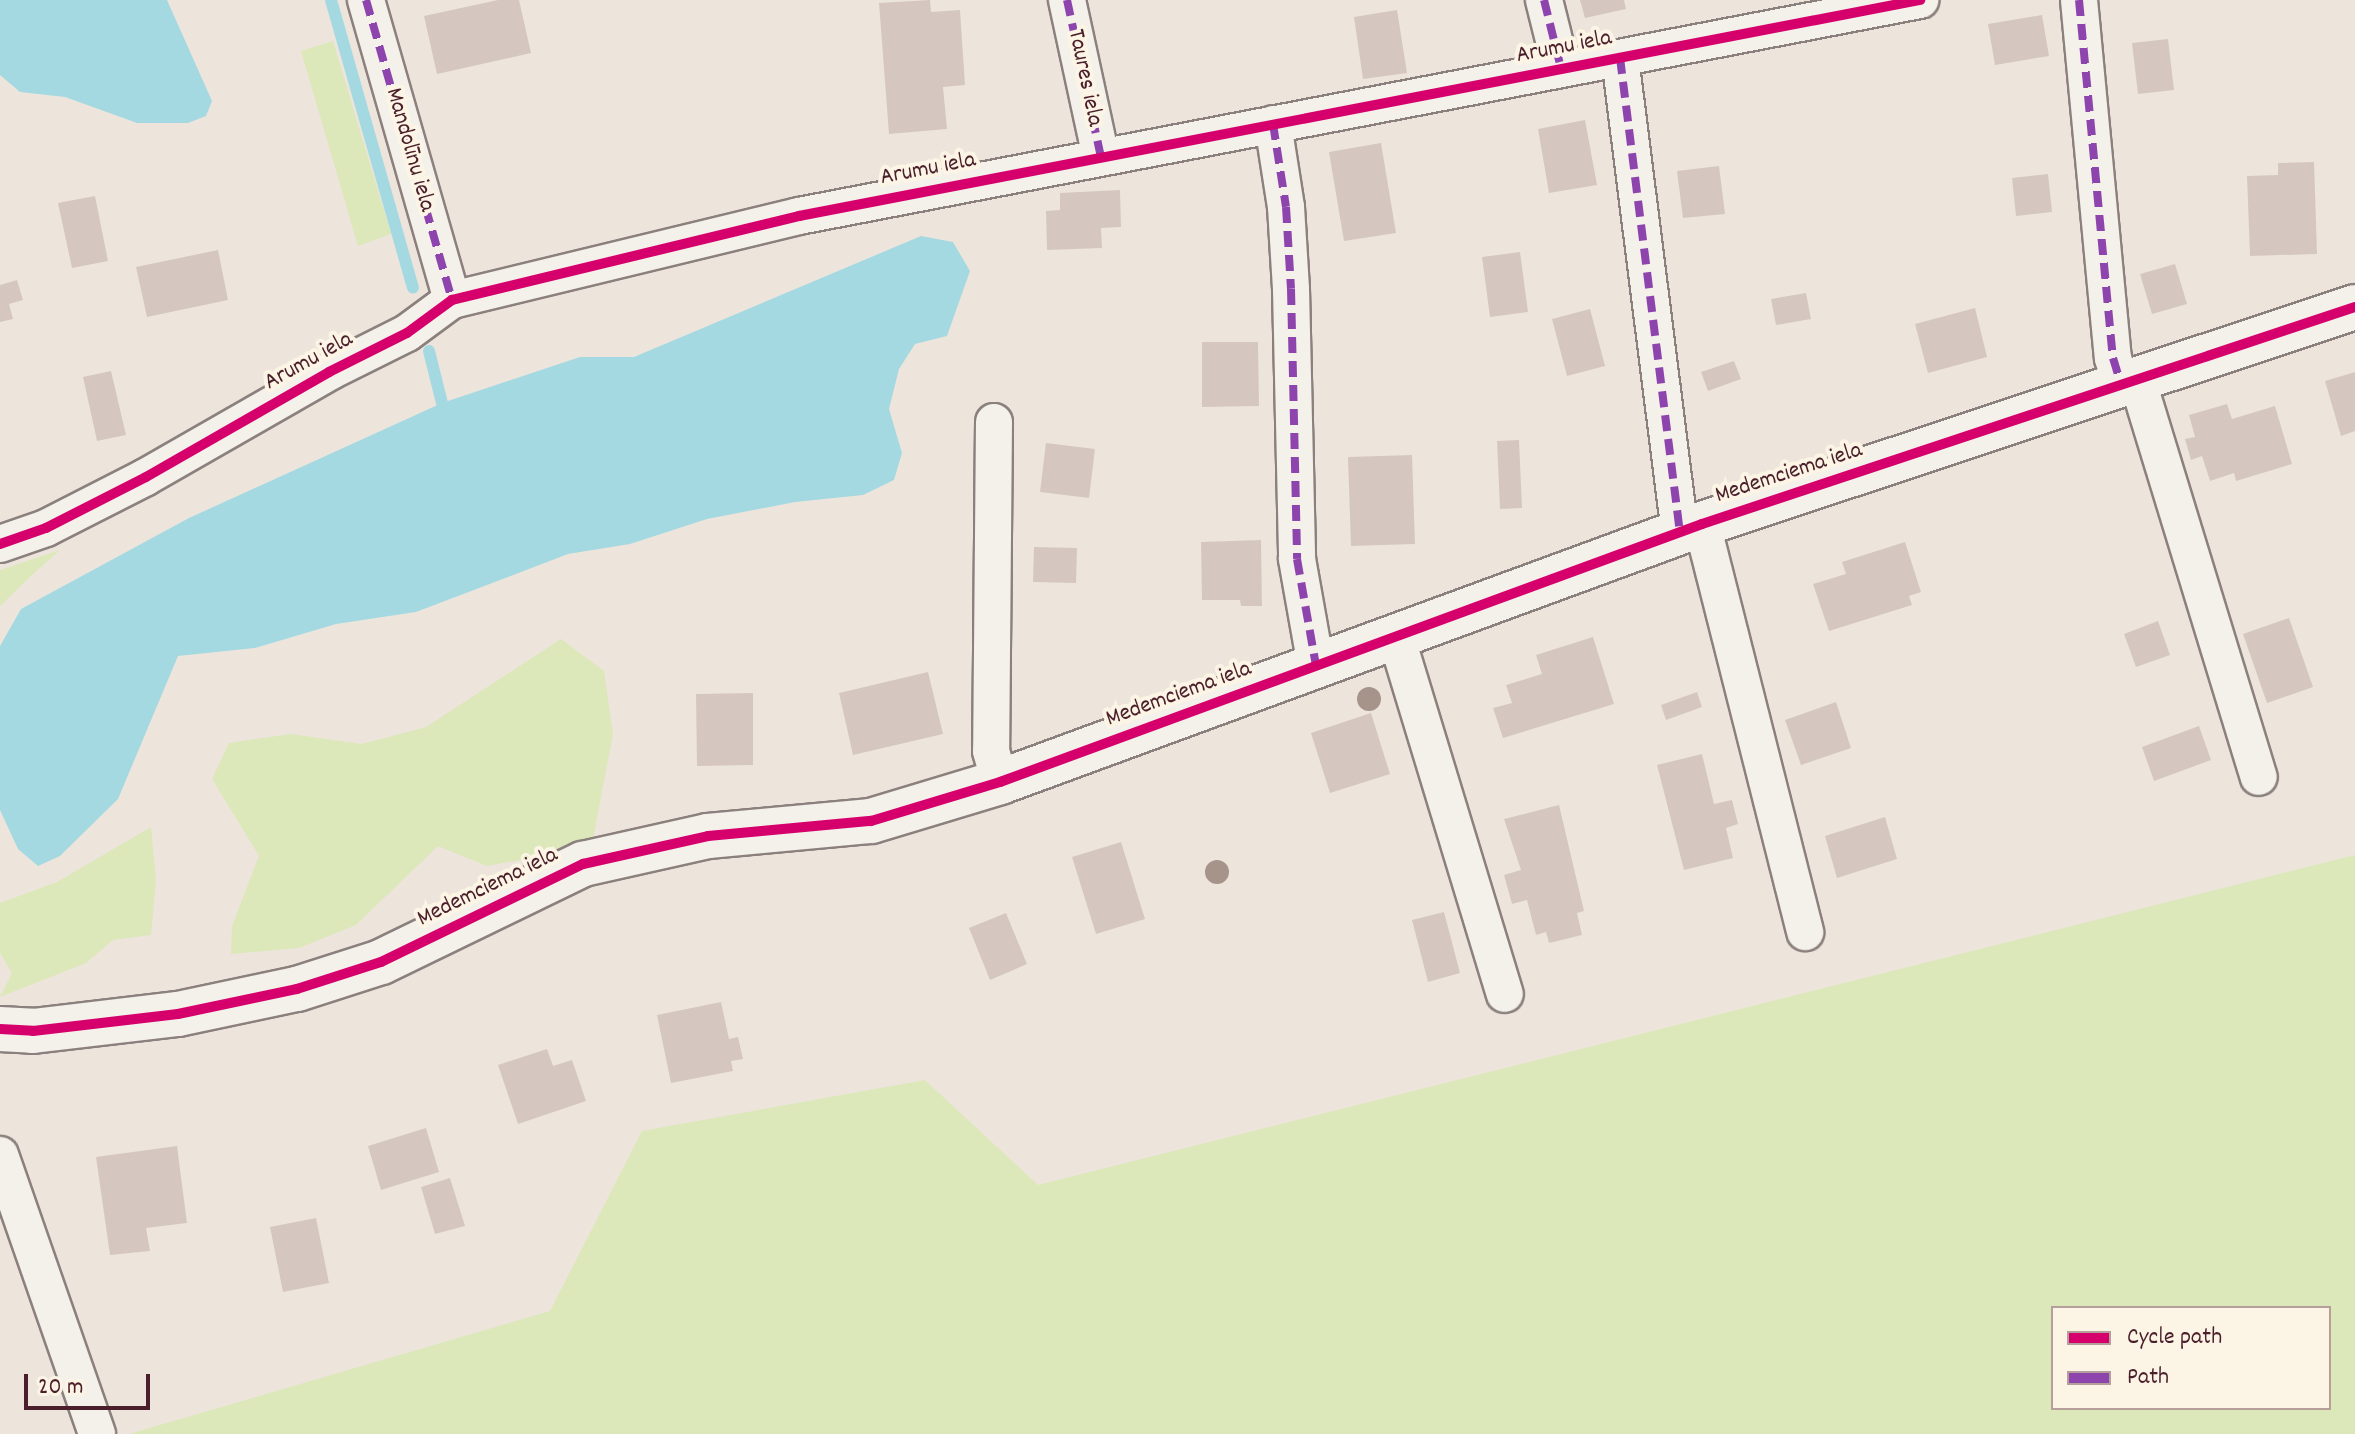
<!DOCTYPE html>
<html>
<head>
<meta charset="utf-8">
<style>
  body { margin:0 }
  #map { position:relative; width:2355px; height:1434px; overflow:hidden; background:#ede5dc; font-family:Dekko,sans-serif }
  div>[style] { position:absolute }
  .green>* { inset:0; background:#dce7ba }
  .water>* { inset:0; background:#a5d9e2 }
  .stream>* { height:12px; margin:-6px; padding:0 6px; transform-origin:6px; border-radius:6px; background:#a5d9e2 }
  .building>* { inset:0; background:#d5c7bf }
  .roads { filter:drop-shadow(2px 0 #8c807e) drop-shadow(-2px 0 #8c807e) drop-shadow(0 2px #8c807e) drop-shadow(0 -2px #8c807e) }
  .street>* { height:36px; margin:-18px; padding:0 18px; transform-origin:18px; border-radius:18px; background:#f4f0ea }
  .secondary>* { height:44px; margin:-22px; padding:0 22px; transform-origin:22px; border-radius:22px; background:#f4f0ea }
  .quiet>* { height:8px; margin-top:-4px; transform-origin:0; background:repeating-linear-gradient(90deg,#8e44ad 0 16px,transparent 0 24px) }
  .cycleway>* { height:10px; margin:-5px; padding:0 5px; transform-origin:5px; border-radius:5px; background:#d6006c }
  .trees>* { width:24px; height:24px; margin:-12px; border-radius:50%; background:#a6948b }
  span { translate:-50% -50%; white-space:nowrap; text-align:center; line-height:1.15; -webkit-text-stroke:8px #fcf5e5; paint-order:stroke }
  .street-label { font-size:24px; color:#4a1f2b }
  .legend { position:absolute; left:2051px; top:1306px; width:280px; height:104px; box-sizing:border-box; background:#fcf5e5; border:2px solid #b59f9b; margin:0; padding:10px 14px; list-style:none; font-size:24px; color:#4a1f2b }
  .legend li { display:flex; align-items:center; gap:16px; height:40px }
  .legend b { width:40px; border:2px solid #b59f9b }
  .scale { position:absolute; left:24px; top:1374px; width:126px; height:36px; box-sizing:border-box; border:4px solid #4a1f2b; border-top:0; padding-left:10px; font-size:24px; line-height:28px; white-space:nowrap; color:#4a1f2b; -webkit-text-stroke:6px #fcf5e5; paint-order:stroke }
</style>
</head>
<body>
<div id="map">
  <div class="green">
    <i style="clip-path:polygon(333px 41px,391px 234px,358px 246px,301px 51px)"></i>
    <i style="clip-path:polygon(60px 550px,31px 576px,0 606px,0 570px)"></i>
    <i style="clip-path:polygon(561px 639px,604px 671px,613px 734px,593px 839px,553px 854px,487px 866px,438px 846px,356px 925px,299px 948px,231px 954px,232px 926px,259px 856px,212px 779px,229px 743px,291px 734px,362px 744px,426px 727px)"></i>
    <i style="clip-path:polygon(151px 827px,156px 880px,151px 935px,113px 940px,86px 963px,0 997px,12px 973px,0 953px,0 903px,57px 882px)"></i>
    <i style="clip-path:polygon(evenodd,2355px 855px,2355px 1434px,129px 1434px,550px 1311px,642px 1131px,925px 1080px,1038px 1185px,2355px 855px,2053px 1308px,2329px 1308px,2329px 1408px,2053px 1408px,2053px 1308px)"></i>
  </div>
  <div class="water">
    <i style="clip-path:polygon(0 0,167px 0,212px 101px,206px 116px,188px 123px,137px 123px,65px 97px,20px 92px,0 75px)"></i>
    <i style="clip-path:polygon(921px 236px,953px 242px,970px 271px,947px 336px,915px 344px,899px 369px,889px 409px,902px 453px,894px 480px,863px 495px,795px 502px,707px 519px,630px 544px,568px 554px,416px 612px,336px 624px,255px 648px,178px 656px,118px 799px,60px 856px,38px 866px,18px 849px,0 810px,0 646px,21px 609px,189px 518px,442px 403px,580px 357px,634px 357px)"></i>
  </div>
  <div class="stream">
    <i style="left:331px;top:0;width:299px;rotate:74.1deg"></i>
    <i style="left:429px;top:351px;width:54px;rotate:76deg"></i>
  </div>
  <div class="building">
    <i style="clip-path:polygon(498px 0,519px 0,531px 53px,437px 74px,424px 16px)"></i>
    <i style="clip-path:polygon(930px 0,931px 12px,960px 10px,965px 85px,943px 87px,947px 129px,889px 134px,879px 3px)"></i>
    <i style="clip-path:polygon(1580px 0,1624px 0,1626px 9px,1585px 18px)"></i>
    <i style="clip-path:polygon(1397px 10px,1407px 73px,1363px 79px,1354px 17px)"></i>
    <i style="clip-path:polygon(2042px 15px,2049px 56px,1995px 65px,1988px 24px)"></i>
    <i style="clip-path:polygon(2168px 39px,2174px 90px,2138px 94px,2132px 43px)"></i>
    <i style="clip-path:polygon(1585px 120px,1597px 185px,1549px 193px,1538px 129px)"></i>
    <i style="clip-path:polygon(1381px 143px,1396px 233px,1344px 241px,1329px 152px)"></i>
    <i style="clip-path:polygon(2314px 162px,2317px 254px,2250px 256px,2247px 176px,2278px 175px,2278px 163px)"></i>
    <i style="clip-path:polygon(1719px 166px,1725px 214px,1683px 218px,1677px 171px)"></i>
    <i style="clip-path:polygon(2048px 174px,2052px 212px,2016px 216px,2012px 178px)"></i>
    <i style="clip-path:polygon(1120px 190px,1121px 227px,1101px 228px,1102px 248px,1047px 250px,1046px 211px,1060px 210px,1060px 193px)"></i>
    <i style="clip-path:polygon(95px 196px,108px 261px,72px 268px,58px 203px)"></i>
    <i style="clip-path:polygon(218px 250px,228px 300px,147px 317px,136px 267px)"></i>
    <i style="clip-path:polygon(1520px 252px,1528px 312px,1490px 317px,1482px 257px)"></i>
    <i style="clip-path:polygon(2175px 264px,2187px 304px,2152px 314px,2140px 274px)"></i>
    <i style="clip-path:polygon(17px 280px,23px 300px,9px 304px,13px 319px,0 322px,0 285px)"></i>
    <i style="clip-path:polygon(1806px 293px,1811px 319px,1776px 325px,1771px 299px)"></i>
    <i style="clip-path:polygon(1975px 308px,1987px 357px,1928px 373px,1915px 324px)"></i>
    <i style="clip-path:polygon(1590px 309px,1605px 366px,1567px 376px,1552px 319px)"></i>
    <i style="clip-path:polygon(1202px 342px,1258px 342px,1259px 406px,1202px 407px)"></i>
    <i style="clip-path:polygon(1734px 361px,1741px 379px,1708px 391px,1701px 372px)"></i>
    <i style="clip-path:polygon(111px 371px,126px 435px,97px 441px,83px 377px)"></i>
    <i style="clip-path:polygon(2355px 372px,2355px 431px,2341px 436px,2325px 381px)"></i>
    <i style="clip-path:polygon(2227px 404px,2232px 419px,2275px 406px,2292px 464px,2236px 481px,2234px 473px,2210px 481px,2202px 456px,2191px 460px,2185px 439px,2195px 437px,2189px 415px)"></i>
    <i style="clip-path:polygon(1519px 440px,1522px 508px,1500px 509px,1497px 441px)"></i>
    <i style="clip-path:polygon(1046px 443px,1095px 449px,1089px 498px,1040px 492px)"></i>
    <i style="clip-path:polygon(1412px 455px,1415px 544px,1351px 546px,1348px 457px)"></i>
    <i style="clip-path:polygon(1261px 540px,1262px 606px,1241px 606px,1240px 600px,1202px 600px,1201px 542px)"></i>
    <i style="clip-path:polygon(1905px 542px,1921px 592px,1909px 596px,1912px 605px,1829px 631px,1813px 584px,1846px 574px,1842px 562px)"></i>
    <i style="clip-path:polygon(1034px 547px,1077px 548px,1076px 583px,1033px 582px)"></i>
    <i style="clip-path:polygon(2289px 618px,2313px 687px,2267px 703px,2243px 634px)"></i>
    <i style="clip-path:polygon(2158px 621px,2170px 655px,2136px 667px,2124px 634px)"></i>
    <i style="clip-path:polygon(1593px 637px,1614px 704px,1503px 738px,1493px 708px,1512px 703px,1506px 685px,1542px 674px,1536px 655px)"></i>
    <i style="clip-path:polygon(928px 672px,943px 734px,853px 755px,839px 693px)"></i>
    <i style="clip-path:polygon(1697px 692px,1702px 707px,1666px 720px,1661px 705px)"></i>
    <i style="clip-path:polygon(753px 693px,753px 765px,697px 766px,696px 694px)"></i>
    <i style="clip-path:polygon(1836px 702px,1851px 748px,1801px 765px,1785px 720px)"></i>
    <i style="clip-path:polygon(1371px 713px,1390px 774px,1330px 793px,1311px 733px)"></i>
    <i style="clip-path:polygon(2199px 726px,2211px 760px,2154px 781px,2142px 747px)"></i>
    <i style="clip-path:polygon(1702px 754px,1714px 804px,1732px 800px,1738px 824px,1726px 828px,1733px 858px,1684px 870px,1657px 765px)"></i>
    <i style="clip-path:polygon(1559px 805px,1584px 911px,1577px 913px,1582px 935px,1549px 943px,1546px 932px,1536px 935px,1527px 900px,1512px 904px,1504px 875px,1521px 870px,1504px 819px)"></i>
    <i style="clip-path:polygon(1885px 817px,1897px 859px,1837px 878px,1825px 836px)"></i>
    <i style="clip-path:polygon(1121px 842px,1145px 919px,1096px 934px,1072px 857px)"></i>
    <i style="clip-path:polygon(1444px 912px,1460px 973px,1428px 982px,1412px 920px)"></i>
    <i style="clip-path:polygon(1006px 913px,1027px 964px,990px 980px,969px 928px)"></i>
    <i style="clip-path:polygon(721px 1002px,729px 1039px,738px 1037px,743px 1059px,731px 1061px,733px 1071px,671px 1083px,657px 1015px)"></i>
    <i style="clip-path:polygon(547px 1049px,553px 1066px,572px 1060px,586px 1101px,518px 1124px,498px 1065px)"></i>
    <i style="clip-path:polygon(426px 1128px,439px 1172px,381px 1190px,368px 1146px)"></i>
    <i style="clip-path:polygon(177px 1146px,187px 1223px,146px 1228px,150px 1251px,110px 1255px,96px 1157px)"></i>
    <i style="clip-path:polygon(450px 1178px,465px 1226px,435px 1234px,421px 1187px)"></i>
    <i style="clip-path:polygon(316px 1218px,329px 1283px,283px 1292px,270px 1227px)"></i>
  </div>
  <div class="roads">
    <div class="street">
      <i style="left:366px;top:0;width:312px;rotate:74deg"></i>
      <i style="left:1067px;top:0;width:161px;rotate:77.8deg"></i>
      <i style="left:1544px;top:0;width:70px;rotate:76deg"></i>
      <i style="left:2079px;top:0;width:360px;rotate:84.6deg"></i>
      <i style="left:2113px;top:358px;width:27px;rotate:73deg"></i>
      <i style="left:1620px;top:58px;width:478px;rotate:82.8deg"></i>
      <i style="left:1273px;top:124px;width:84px;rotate:81.1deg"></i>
      <i style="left:1286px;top:207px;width:82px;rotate:86.5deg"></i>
      <i style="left:1291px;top:289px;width:270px;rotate:88.7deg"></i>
      <i style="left:1297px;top:559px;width:109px;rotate:79.9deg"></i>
      <i style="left:2137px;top:379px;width:416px;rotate:73deg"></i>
      <i style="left:994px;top:422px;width:329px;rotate:90.5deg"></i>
      <i style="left:991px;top:751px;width:32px;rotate:74deg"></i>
      <i style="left:1702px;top:524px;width:421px;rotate:75.8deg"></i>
      <i style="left:0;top:544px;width:49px;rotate:-19.2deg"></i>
      <i style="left:46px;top:528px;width:112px;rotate:-27deg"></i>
      <i style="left:146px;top:477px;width:211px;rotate:-29.8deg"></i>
      <i style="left:329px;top:372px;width:87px;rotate:-26.6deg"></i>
      <i style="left:407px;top:333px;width:56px;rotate:-36.3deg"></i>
      <i style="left:452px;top:300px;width:357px;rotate:-13.6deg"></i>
      <i style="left:799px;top:216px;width:1142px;rotate:-10.91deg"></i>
      <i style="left:1396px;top:636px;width:374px;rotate:73.1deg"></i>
      <i style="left:0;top:1155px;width:295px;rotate:70.8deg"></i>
    </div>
    <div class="secondary">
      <i style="left:0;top:1029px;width:33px;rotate:3deg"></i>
      <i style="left:33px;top:1031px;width:146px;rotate:-6.7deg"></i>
      <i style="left:178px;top:1014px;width:122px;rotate:-11.9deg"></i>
      <i style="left:297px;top:989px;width:88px;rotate:-17.8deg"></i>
      <i style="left:381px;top:962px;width:225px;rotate:-25.9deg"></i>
      <i style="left:583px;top:864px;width:128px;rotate:-12.6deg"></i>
      <i style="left:708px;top:836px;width:164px;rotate:-5.3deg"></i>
      <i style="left:871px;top:821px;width:135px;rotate:-16.8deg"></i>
      <i style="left:1000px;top:782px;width:748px;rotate:-20.18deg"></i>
      <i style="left:1702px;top:524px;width:688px;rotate:-18.38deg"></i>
    </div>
  </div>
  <div class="quiet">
    <i style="left:366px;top:0;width:312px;rotate:74deg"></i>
    <i style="left:1067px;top:0;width:161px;rotate:77.8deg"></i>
    <i style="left:1544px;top:0;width:70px;rotate:76deg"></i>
    <i style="left:2079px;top:0;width:360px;rotate:84.6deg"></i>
    <i style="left:2113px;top:358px;width:27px;rotate:73deg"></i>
    <i style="left:1620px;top:58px;width:478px;rotate:82.8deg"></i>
    <i style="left:1273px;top:124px;width:84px;rotate:81.1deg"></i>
    <i style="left:1286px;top:207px;width:82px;rotate:86.5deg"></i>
    <i style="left:1291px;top:289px;width:270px;rotate:88.7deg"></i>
    <i style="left:1297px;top:559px;width:109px;rotate:79.9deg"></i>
  </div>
  <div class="cycleway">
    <i style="left:0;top:544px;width:49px;rotate:-19.2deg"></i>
    <i style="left:46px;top:528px;width:112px;rotate:-27deg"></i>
    <i style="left:146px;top:477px;width:211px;rotate:-29.8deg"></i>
    <i style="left:329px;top:372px;width:87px;rotate:-26.6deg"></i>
    <i style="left:407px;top:333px;width:56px;rotate:-36.3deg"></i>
    <i style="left:452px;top:300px;width:357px;rotate:-13.6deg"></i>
    <i style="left:799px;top:216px;width:1142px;rotate:-10.91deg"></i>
    <i style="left:0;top:1029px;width:33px;rotate:3deg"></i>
    <i style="left:33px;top:1031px;width:146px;rotate:-6.7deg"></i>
    <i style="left:178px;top:1014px;width:122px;rotate:-11.9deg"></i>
    <i style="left:297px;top:989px;width:88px;rotate:-17.8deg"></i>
    <i style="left:381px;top:962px;width:225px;rotate:-25.9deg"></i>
    <i style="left:583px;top:864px;width:128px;rotate:-12.6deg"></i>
    <i style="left:708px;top:836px;width:164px;rotate:-5.3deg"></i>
    <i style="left:871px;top:821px;width:135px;rotate:-16.8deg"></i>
    <i style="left:1000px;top:782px;width:748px;rotate:-20.18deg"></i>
    <i style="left:1702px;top:524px;width:688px;rotate:-18.38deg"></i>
  </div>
  <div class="trees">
    <i style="left:1369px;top:699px"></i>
    <i style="left:1217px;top:872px"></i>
  </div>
  <div class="street-label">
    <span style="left:1564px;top:48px;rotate:-11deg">Arumu iela</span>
    <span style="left:1084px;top:78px;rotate:78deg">Taures iela</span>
    <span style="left:409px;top:150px;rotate:74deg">Mandolīnu iela</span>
    <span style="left:928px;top:170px;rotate:-11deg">Arumu iela</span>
    <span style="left:309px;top:362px;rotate:-29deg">Arumu iela</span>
    <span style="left:1789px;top:474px;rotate:-18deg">Medemciema iela</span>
    <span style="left:1179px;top:695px;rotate:-20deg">Medemciema iela</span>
    <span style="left:488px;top:888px;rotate:-26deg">Medemciema iela</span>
  </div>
  <ul class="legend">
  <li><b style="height:10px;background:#d6006c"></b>Cycle path</li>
  <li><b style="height:10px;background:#8e44ad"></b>Path</li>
  </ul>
  <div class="scale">20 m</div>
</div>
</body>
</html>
